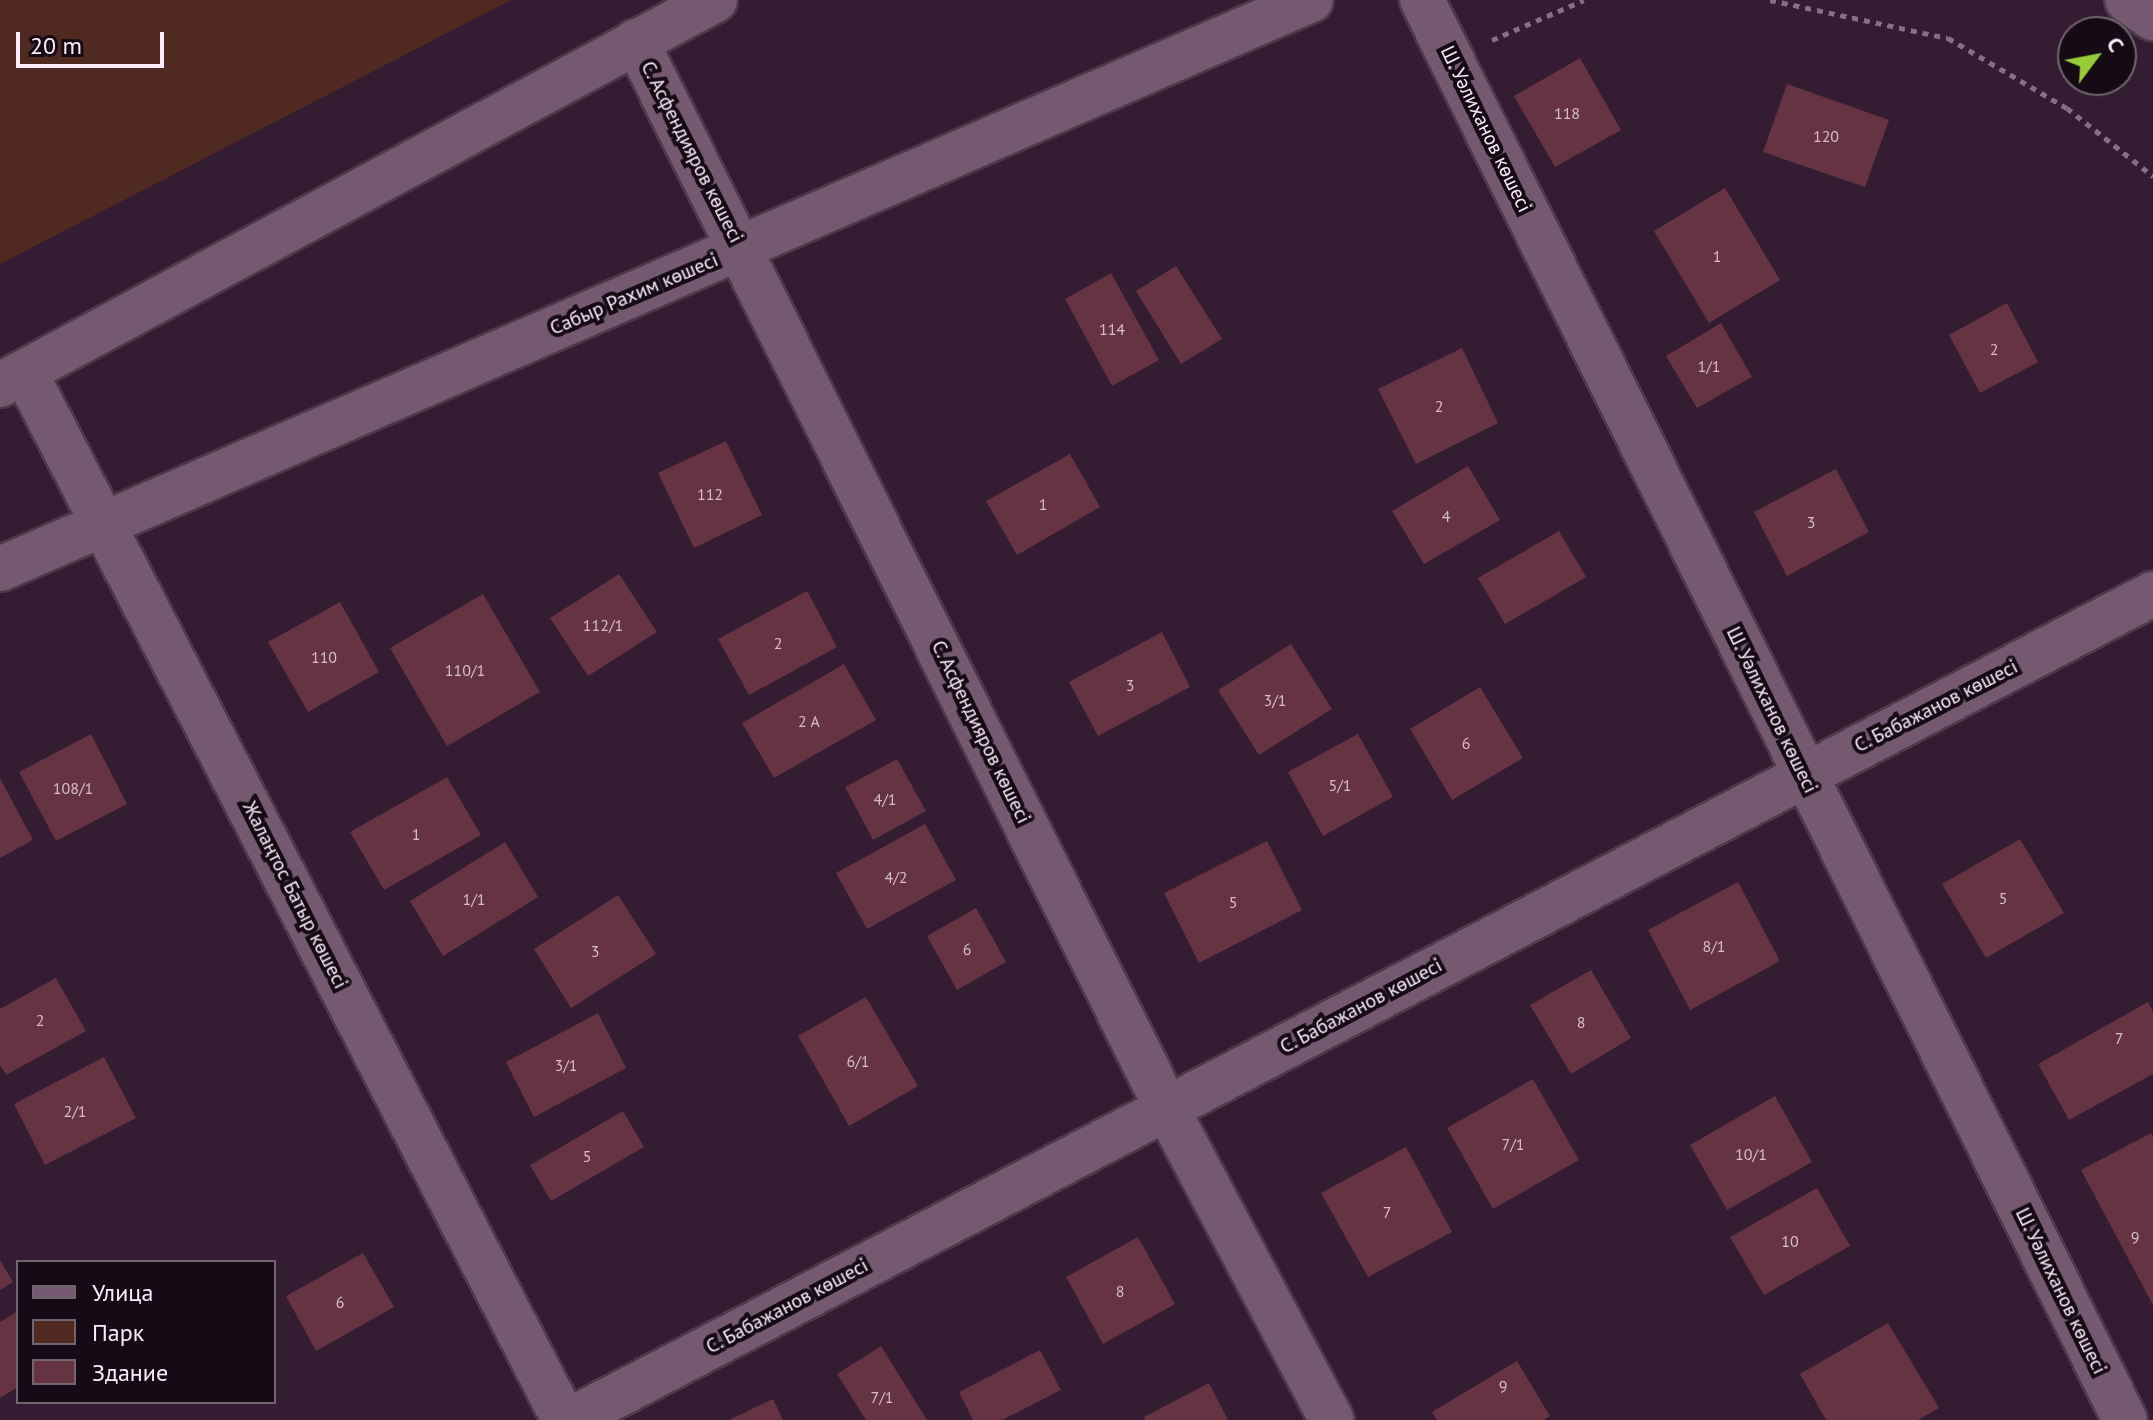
<!DOCTYPE html>
<html>
<head>
<meta charset="utf-8">
<style>
  body { margin:0 }
  #map { position:relative; width:2153px; height:1420px; overflow:hidden; background:#341d32; font-family:"PT Sans",sans-serif }
  div>[style] { position:absolute }
  .green>* { inset:0; background:#502a21 }
  .building>* { inset:0; background:#653341 }
  .path>* { height:5px; margin-top:-2.5px; transform-origin:0; background:repeating-linear-gradient(90deg,#857183 0 6px,transparent 0 12px) }
  .roads { filter:drop-shadow(2px 0 #4c394a) drop-shadow(-2px 0 #4c394a) drop-shadow(0 2px #4c394a) drop-shadow(0 -2px #4c394a) }
  .minor>* { height:44px; margin:-22px; padding:0 22px; transform-origin:22px; border-radius:22px; background:#755971 }
  span { translate:-50% -50%; white-space:nowrap; text-align:center; line-height:1.15; -webkit-text-stroke:8px #160b15; paint-order:stroke }
  .number-label { font-size:16px; color:#d6becc }
  .number-label span { -webkit-text-stroke-width:0 }
  .street-label { font-size:20px; color:#fcecfa }
  .legend { position:absolute; left:16px; top:1260px; width:260px; height:144px; box-sizing:border-box; background:#160b15; border:2px solid #726571; margin:0; padding:10px 14px; list-style:none; font-size:24px; color:#fcecfa }
  .legend li { display:flex; align-items:center; gap:16px; height:40px }
  .legend b { width:40px; border:2px solid #726571 }
  .north { position:absolute; left:2057px; top:16px; width:80px; height:80px; box-sizing:border-box; background:#160b15; border:2px solid #726571; border-radius:50%; rotate:58deg; font-size:22px; font-weight:700; line-height:32px; text-align:center; color:#fcecfa }
  .north::after { content:''; display:block; margin:auto; width:28px; height:36px; background:#96cc39; clip-path:polygon(50% 0,100% 100%,50% 72%,0 100%) }
  .scale { position:absolute; left:16px; top:32px; width:148px; height:36px; box-sizing:border-box; border:4px solid #fcecfa; border-top:0; padding-left:10px; font-size:24px; line-height:28px; white-space:nowrap; color:#fcecfa; -webkit-text-stroke:6px #160b15; paint-order:stroke }
</style>
</head>
<body>
<div id="map">
  <div class="green">
    <i style="clip-path:polygon(0 0,511px 0,0 264px)"></i>
  </div>
  <div class="building">
    <i style="clip-path:polygon(1580px 58px,1621px 130px,1555px 167px,1514px 96px)"></i>
    <i style="clip-path:polygon(1787px 84px,1889px 120px,1865px 187px,1763px 152px)"></i>
    <i style="clip-path:polygon(1725px 188px,1780px 280px,1709px 323px,1654px 231px)"></i>
    <i style="clip-path:polygon(1176px 266px,1222px 339px,1181px 364px,1136px 291px)"></i>
    <i style="clip-path:polygon(1111px 273px,1159px 360px,1112px 386px,1065px 299px)"></i>
    <i style="clip-path:polygon(2007px 303px,2038px 362px,1980px 393px,1949px 335px)"></i>
    <i style="clip-path:polygon(1721px 323px,1752px 377px,1697px 408px,1666px 356px)"></i>
    <i style="clip-path:polygon(1462px 348px,1498px 423px,1416px 464px,1378px 389px)"></i>
    <i style="clip-path:polygon(726px 441px,762px 515px,694px 548px,658px 473px)"></i>
    <i style="clip-path:polygon(1070px 454px,1100px 507px,1017px 555px,986px 501px)"></i>
    <i style="clip-path:polygon(1468px 466px,1500px 520px,1424px 564px,1392px 511px)"></i>
    <i style="clip-path:polygon(1836px 469px,1869px 532px,1787px 576px,1754px 512px)"></i>
    <i style="clip-path:polygon(1559px 531px,1586px 577px,1505px 624px,1478px 578px)"></i>
    <i style="clip-path:polygon(619px 574px,657px 632px,588px 676px,550px 618px)"></i>
    <i style="clip-path:polygon(807px 591px,837px 647px,749px 695px,718px 639px)"></i>
    <i style="clip-path:polygon(483px 594px,540px 692px,447px 746px,390px 648px)"></i>
    <i style="clip-path:polygon(340px 602px,379px 672px,308px 712px,268px 642px)"></i>
    <i style="clip-path:polygon(1162px 632px,1190px 687px,1098px 736px,1069px 682px)"></i>
    <i style="clip-path:polygon(1291px 644px,1332px 709px,1259px 755px,1218px 690px)"></i>
    <i style="clip-path:polygon(844px 664px,876px 720px,774px 778px,742px 723px)"></i>
    <i style="clip-path:polygon(1480px 687px,1523px 758px,1452px 800px,1410px 729px)"></i>
    <i style="clip-path:polygon(91px 734px,127px 804px,56px 841px,19px 772px)"></i>
    <i style="clip-path:polygon(1358px 734px,1393px 797px,1323px 836px,1288px 772px)"></i>
    <i style="clip-path:polygon(897px 759px,926px 811px,873px 840px,845px 787px)"></i>
    <i style="clip-path:polygon(447px 777px,481px 835px,384px 890px,350px 832px)"></i>
    <i style="clip-path:polygon(0 778px,33px 840px,0 858px)"></i>
    <i style="clip-path:polygon(925px 824px,956px 880px,867px 929px,836px 873px)"></i>
    <i style="clip-path:polygon(2020px 839px,2064px 913px,1986px 958px,1942px 884px)"></i>
    <i style="clip-path:polygon(1267px 841px,1302px 910px,1199px 963px,1164px 893px)"></i>
    <i style="clip-path:polygon(505px 842px,538px 897px,443px 956px,410px 901px)"></i>
    <i style="clip-path:polygon(1738px 882px,1780px 961px,1690px 1010px,1648px 930px)"></i>
    <i style="clip-path:polygon(618px 895px,656px 954px,571px 1008px,534px 949px)"></i>
    <i style="clip-path:polygon(976px 908px,1006px 962px,957px 990px,927px 936px)"></i>
    <i style="clip-path:polygon(1591px 970px,1631px 1038px,1571px 1074px,1530px 1005px)"></i>
    <i style="clip-path:polygon(56px 978px,86px 1031px,6px 1075px,0 1065px,0 1009px)"></i>
    <i style="clip-path:polygon(866px 997px,918px 1086px,849px 1126px,798px 1036px)"></i>
    <i style="clip-path:polygon(2148px 1002px,2153px 1012px,2153px 1074px,2069px 1120px,2038px 1064px)"></i>
    <i style="clip-path:polygon(598px 1013px,626px 1068px,534px 1117px,506px 1062px)"></i>
    <i style="clip-path:polygon(104px 1057px,136px 1118px,45px 1165px,14px 1104px)"></i>
    <i style="clip-path:polygon(1533px 1079px,1579px 1160px,1493px 1209px,1447px 1128px)"></i>
    <i style="clip-path:polygon(1775px 1096px,1812px 1162px,1727px 1210px,1690px 1145px)"></i>
    <i style="clip-path:polygon(623px 1111px,644px 1147px,551px 1201px,530px 1165px)"></i>
    <i style="clip-path:polygon(2151px 1133px,2153px 1137px,2153px 1305px,2081px 1170px)"></i>
    <i style="clip-path:polygon(1406px 1147px,1452px 1232px,1368px 1277px,1321px 1193px)"></i>
    <i style="clip-path:polygon(1817px 1188px,1850px 1246px,1764px 1295px,1730px 1237px)"></i>
    <i style="clip-path:polygon(1138px 1237px,1175px 1304px,1103px 1344px,1066px 1277px)"></i>
    <i style="clip-path:polygon(363px 1253px,394px 1307px,316px 1351px,286px 1296px)"></i>
    <i style="clip-path:polygon(0 1260px,13px 1282px,0 1290px)"></i>
    <i style="clip-path:polygon(18px 1311px,18px 1387px,0 1398px,0 1322px)"></i>
    <i style="clip-path:polygon(1888px 1323px,1939px 1408px,1918px 1420px,1826px 1420px,1800px 1374px)"></i>
    <i style="clip-path:polygon(881px 1346px,927px 1420px,866px 1420px,837px 1374px)"></i>
    <i style="clip-path:polygon(1040px 1350px,1061px 1390px,1002px 1420px,973px 1420px,959px 1392px)"></i>
    <i style="clip-path:polygon(1517px 1361px,1550px 1416px,1543px 1420px,1437px 1420px,1432px 1412px)"></i>
    <i style="clip-path:polygon(1209px 1383px,1228px 1420px,1145px 1420px,1144px 1417px)"></i>
    <i style="clip-path:polygon(773px 1399px,783px 1420px,729px 1420px)"></i>
  </div>
  <div class="path">
    <i style="left:1770px;top:0;width:182px;rotate:12.1deg"></i>
    <i style="left:1948px;top:38px;width:138px;rotate:30.5deg"></i>
    <i style="left:2067px;top:108px;width:110px;rotate:38.3deg"></i>
    <i style="left:1492px;top:40px;width:100px;rotate:-23.5deg"></i>
  </div>
  <div class="roads">
    <div class="minor">
      <i style="left:1422px;top:0;width:1584px;rotate:63.66deg"></i>
      <i style="left:2127px;top:0;width:32px;rotate:35deg"></i>
      <i style="left:636px;top:41px;width:1190px;rotate:63.56deg"></i>
      <i style="left:1166px;top:1107px;width:354px;rotate:62.1deg"></i>
      <i style="left:25px;top:372px;width:1178px;rotate:62.78deg"></i>
      <i style="left:0;top:385px;width:812px;rotate:-28.3deg"></i>
      <i style="left:0;top:569px;width:1429px;rotate:-23.46deg"></i>
      <i style="left:570px;top:1420px;width:1786px;rotate:-27.56deg"></i>
    </div>
  </div>
  <div class="number-label">
    <span style="left:1567px;top:113px">118</span>
    <span style="left:1826px;top:136px">120</span>
    <span style="left:1717px;top:256px">1</span>
    <span style="left:1112px;top:329px">114</span>
    <span style="left:1994px;top:349px">2</span>
    <span style="left:1709px;top:366px">1/1</span>
    <span style="left:1439px;top:406px">2</span>
    <span style="left:710px;top:494px">112</span>
    <span style="left:1043px;top:504px">1</span>
    <span style="left:1446px;top:516px">4</span>
    <span style="left:1811px;top:522px">3</span>
    <span style="left:603px;top:625px">112/1</span>
    <span style="left:778px;top:643px">2</span>
    <span style="left:324px;top:657px">110</span>
    <span style="left:465px;top:670px">110/1</span>
    <span style="left:1130px;top:685px">3</span>
    <span style="left:1275px;top:700px">3/1</span>
    <span style="left:809px;top:721px">2 А</span>
    <span style="left:1466px;top:743px">6</span>
    <span style="left:1340px;top:785px">5/1</span>
    <span style="left:73px;top:788px">108/1</span>
    <span style="left:885px;top:799px">4/1</span>
    <span style="left:416px;top:834px">1</span>
    <span style="left:896px;top:877px">4/2</span>
    <span style="left:2003px;top:898px">5</span>
    <span style="left:474px;top:899px">1/1</span>
    <span style="left:1233px;top:902px">5</span>
    <span style="left:1714px;top:946px">8/1</span>
    <span style="left:967px;top:949px">6</span>
    <span style="left:595px;top:951px">3</span>
    <span style="left:40px;top:1020px">2</span>
    <span style="left:1581px;top:1022px">8</span>
    <span style="left:2119px;top:1038px">7</span>
    <span style="left:858px;top:1061px">6/1</span>
    <span style="left:566px;top:1065px">3/1</span>
    <span style="left:75px;top:1111px">2/1</span>
    <span style="left:1513px;top:1144px">7/1</span>
    <span style="left:1751px;top:1154px">10/1</span>
    <span style="left:587px;top:1156px">5</span>
    <span style="left:1387px;top:1212px">7</span>
    <span style="left:2135px;top:1237px">9</span>
    <span style="left:1790px;top:1241px">10</span>
    <span style="left:1120px;top:1291px">8</span>
    <span style="left:340px;top:1302px">6</span>
    <span style="left:1503px;top:1386px">9</span>
    <span style="left:882px;top:1397px">7/1</span>
  </div>
  <div class="street-label">
    <span style="left:1486px;top:129px;rotate:64deg">Ш. Уәлиханов көшесі</span>
    <span style="left:692px;top:152px;rotate:63deg">С. Асфендияров көшесі</span>
    <span style="left:634px;top:294px;rotate:-23deg">Сабыр Рахим көшесі</span>
    <span style="left:1936px;top:706px;rotate:-27deg">С. Бабажанов көшесі</span>
    <span style="left:1772px;top:710px;rotate:64deg">Ш. Уәлиханов көшесі</span>
    <span style="left:981px;top:732px;rotate:64deg">С. Асфендияров көшесі</span>
    <span style="left:295px;top:895px;rotate:63deg">Жалаңтос Батыр көшесі</span>
    <span style="left:1361px;top:1006px;rotate:-28deg">С. Бабажанов көшесі</span>
    <span style="left:2061px;top:1291px;rotate:64deg">Ш. Уәлиханов көшесі</span>
    <span style="left:787px;top:1306px;rotate:-28deg">С. Бабажанов көшесі</span>
  </div>
  <ul class="legend">
  <li><b style="height:10px;background:#755971"></b>Улица</li>
  <li><b style="height:22px;background:#502a21"></b>Парк</li>
  <li><b style="height:22px;background:#653341"></b>Здание</li>
  </ul>
  <div class="north">С</div>
  <div class="scale">20 m</div>
</div>
</body>
</html>
